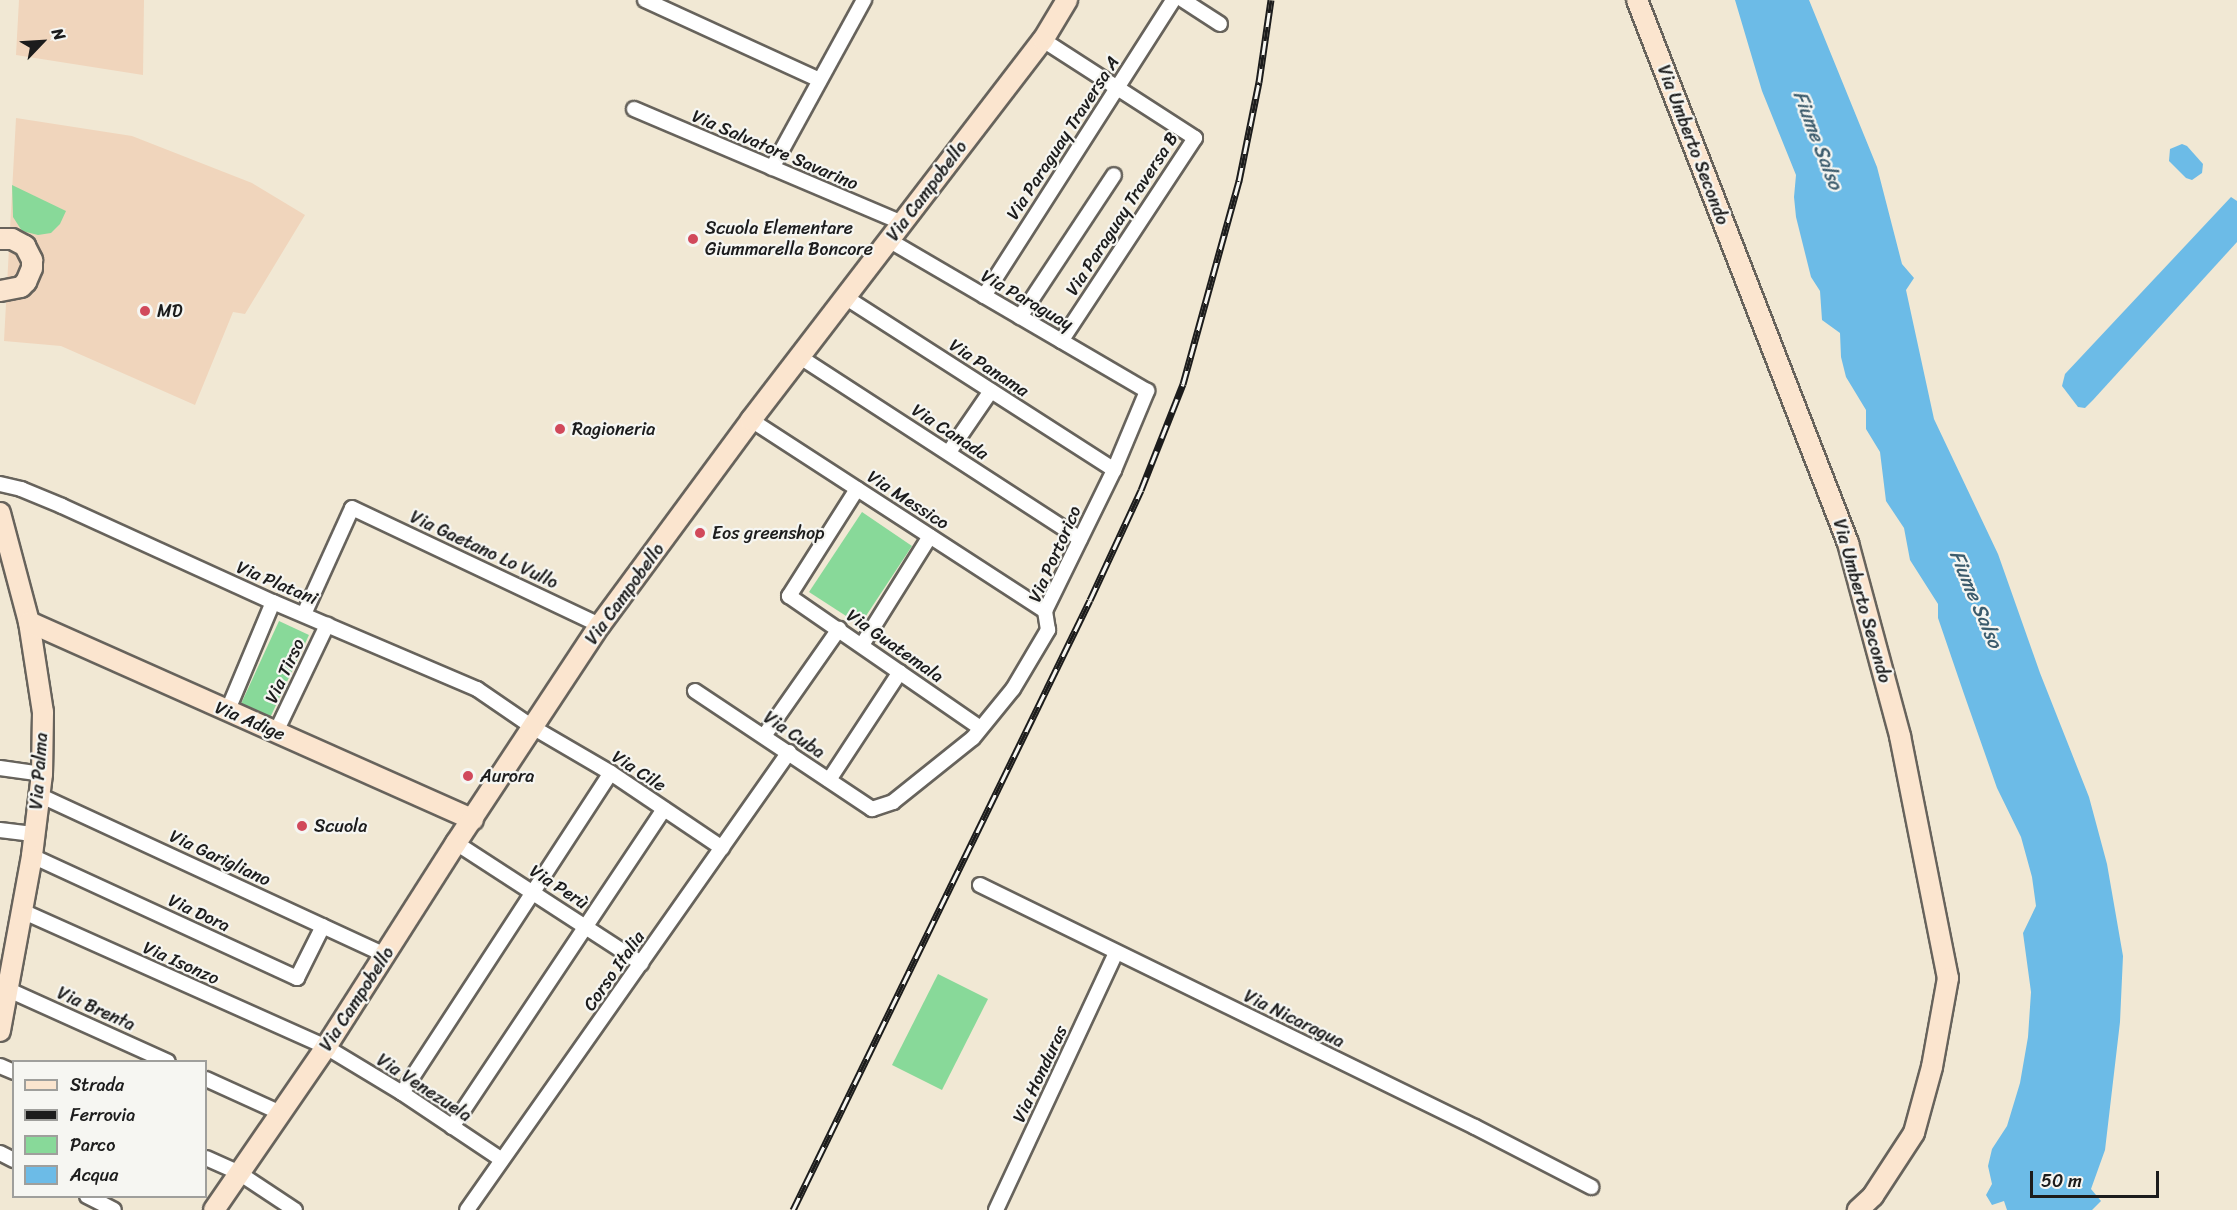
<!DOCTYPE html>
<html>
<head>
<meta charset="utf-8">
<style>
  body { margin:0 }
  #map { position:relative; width:2237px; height:1210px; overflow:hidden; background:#f1e8d4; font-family:Sriracha,sans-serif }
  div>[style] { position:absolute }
  .built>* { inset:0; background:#f0d5bc }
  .green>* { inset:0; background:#88d999 }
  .water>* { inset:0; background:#6cbbe7 }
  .roads { filter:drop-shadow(2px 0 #67635c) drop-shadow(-2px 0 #67635c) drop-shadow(0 2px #67635c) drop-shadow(0 -2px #67635c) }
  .street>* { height:14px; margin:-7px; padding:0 7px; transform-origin:7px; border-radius:7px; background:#fff }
  .secondary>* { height:20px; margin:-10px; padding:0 10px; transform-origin:10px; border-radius:10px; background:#fbe5cf }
  .rail>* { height:7px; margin-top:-3.5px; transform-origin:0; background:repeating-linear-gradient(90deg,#f6f6f2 0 14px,#1c1c1c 0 28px); box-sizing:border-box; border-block:2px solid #1c1c1c }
  .dots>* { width:16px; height:16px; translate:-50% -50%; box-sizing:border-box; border:3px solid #f6f6f2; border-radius:50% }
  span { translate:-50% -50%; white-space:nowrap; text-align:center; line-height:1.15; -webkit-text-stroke:4.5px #f6f6f2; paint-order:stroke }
  .street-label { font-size:18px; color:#1c1c1c }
  .poi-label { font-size:18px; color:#1c1c1c }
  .left { translate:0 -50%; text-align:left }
  .water-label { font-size:20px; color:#3c5c6d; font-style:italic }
  .legend { position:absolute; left:12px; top:1060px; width:195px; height:138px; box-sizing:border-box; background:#f6f6f2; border:2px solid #9f9f9c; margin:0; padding:8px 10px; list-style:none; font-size:18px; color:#1c1c1c }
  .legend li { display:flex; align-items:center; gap:12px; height:30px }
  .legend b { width:30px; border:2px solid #9f9f9c }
  .north { position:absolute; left:12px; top:12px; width:60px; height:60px; -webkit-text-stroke:4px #f6f6f2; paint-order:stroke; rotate:65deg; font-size:16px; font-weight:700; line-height:24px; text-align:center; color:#1c1c1c }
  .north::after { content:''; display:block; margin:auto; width:21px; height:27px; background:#1c1c1c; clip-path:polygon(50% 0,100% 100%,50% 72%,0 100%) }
  .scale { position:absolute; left:2030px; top:1171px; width:129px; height:27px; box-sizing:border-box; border:3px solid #1c1c1c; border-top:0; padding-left:8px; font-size:18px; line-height:21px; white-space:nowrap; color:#1c1c1c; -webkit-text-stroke:4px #f6f6f2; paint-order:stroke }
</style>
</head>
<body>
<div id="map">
  <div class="built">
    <i style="clip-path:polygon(19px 0,144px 0,143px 75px,16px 55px)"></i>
    <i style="clip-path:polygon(16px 118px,132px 136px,252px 183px,305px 215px,245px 314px,233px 312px,195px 405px,61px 346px,4px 341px)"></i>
  </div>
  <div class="green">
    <i style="clip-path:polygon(12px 185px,66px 211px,60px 224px,51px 233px,38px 235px,22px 231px,13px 217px)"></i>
    <i style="clip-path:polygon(862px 512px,912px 546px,860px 625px,809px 592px)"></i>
    <i style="clip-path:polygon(279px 621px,309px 635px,269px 720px,240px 706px)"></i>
    <i style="clip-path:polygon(938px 974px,988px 999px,942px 1090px,892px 1065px)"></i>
  </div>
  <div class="water">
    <i style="clip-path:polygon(1735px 0,1809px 0,1877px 167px,1902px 264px,1914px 278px,1906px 290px,1934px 419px,1998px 554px,2040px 673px,2089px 797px,2107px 864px,2123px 956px,2120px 1022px,2105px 1150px,2091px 1189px,2101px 1201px,2092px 1210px,2007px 1210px,2004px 1201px,1992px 1205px,1986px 1195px,1992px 1184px,1988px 1166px,1992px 1149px,2007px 1126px,2020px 1083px,2028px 1037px,2031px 992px,2023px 933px,2036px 906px,2032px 877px,2021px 837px,1997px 788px,1964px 694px,1938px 618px,1938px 604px,1910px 560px,1904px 528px,1886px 501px,1880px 452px,1866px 429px,1866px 410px,1846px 377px,1841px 357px,1840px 333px,1822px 320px,1820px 291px,1811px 277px,1796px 217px,1794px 197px,1796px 175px,1762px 91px)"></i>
    <i style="clip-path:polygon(2182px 144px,2187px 146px,2203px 164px,2202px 173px,2192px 180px,2186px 178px,2169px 161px,2170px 149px)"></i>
    <i style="clip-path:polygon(2231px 197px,2237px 201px,2237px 242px,2093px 400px,2085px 408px,2078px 407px,2062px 386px,2065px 374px)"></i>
  </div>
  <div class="roads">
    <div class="street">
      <i style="left:645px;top:0;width:192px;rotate:24.6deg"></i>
      <i style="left:1183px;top:0;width:44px;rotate:33deg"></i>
      <i style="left:1043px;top:40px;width:181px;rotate:32.8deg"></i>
      <i style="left:1195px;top:138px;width:243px;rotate:123.4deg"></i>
      <i style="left:634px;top:109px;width:292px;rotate:23deg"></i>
      <i style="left:772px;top:168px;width:192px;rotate:-61.3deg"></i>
      <i style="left:984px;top:296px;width:351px;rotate:-57.4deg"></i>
      <i style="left:845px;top:297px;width:320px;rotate:32.7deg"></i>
      <i style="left:1020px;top:317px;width:170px;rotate:-56.5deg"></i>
      <i style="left:800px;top:357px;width:334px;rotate:33deg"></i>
      <i style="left:751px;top:420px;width:351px;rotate:33deg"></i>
      <i style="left:949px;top:452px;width:74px;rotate:-55.5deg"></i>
      <i style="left:0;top:484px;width:22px;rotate:13deg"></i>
      <i style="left:21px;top:489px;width:44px;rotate:22.5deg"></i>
      <i style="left:62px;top:506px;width:232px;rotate:24.5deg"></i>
      <i style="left:273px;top:602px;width:222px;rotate:23.1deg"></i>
      <i style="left:477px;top:689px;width:69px;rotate:34.4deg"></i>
      <i style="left:534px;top:728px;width:89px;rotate:30.3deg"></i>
      <i style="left:611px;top:773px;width:134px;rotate:34deg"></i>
      <i style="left:857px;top:489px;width:127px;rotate:122.4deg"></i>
      <i style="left:789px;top:596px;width:232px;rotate:34.6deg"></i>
      <i style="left:304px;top:614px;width:116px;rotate:-65.6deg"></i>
      <i style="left:352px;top:508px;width:274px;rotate:25.3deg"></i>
      <i style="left:862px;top:645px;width:128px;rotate:-58deg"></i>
      <i style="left:695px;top:691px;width:213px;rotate:33.7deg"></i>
      <i style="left:872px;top:809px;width:22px;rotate:-18deg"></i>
      <i style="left:893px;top:802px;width:102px;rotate:-38.7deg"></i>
      <i style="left:973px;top:738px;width:63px;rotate:-50.8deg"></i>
      <i style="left:1013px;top:689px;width:69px;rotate:-59.3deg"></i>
      <i style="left:1048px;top:630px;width:19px;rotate:-99deg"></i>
      <i style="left:1045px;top:611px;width:157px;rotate:-63.9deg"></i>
      <i style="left:1114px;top:470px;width:86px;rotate:-67.3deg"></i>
      <i style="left:1147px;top:391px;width:298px;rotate:-149.7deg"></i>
      <i style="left:227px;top:712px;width:119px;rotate:-67.3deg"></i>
      <i style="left:276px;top:732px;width:119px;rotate:-64.5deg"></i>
      <i style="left:764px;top:736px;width:131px;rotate:-55deg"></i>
      <i style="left:0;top:768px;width:42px;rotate:8.1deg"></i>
      <i style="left:829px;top:780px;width:129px;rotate:-56.7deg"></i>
      <i style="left:39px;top:795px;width:381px;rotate:24.8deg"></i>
      <i style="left:0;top:830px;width:33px;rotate:7deg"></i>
      <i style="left:456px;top:843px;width:221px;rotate:33deg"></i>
      <i style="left:32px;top:856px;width:292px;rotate:24.7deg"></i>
      <i style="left:297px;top:978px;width:58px;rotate:-63.4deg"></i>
      <i style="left:980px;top:885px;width:551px;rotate:26.05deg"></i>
      <i style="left:1475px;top:1127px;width:131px;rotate:27.3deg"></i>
      <i style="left:22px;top:911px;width:333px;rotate:24.1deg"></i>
      <i style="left:326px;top:1047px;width:89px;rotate:31.2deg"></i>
      <i style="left:402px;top:1093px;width:120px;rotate:33.8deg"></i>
      <i style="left:0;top:986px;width:184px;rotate:24.3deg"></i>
      <i style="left:0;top:1066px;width:15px;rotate:23deg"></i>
      <i style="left:206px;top:1079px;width:82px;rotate:24.4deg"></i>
      <i style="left:402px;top:1093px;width:382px;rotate:-56.9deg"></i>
      <i style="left:452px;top:1127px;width:382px;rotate:-56.3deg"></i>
      <i style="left:0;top:1153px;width:16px;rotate:27deg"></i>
      <i style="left:206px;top:1158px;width:36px;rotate:24deg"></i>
      <i style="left:239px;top:1173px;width:67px;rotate:33.5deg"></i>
      <i style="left:87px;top:1196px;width:30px;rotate:27deg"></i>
      <i style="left:467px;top:1210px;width:560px;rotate:-54.89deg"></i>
      <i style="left:996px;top:1210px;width:284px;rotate:-65deg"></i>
    </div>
    <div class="secondary">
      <i style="left:1637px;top:0;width:583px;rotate:68.76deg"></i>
      <i style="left:1848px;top:543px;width:200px;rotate:74.9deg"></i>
      <i style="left:1900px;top:736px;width:247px;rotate:78.8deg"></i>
      <i style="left:1948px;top:978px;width:90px;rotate:100.2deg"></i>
      <i style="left:1932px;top:1067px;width:68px;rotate:105.3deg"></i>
      <i style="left:1914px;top:1133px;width:75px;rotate:123.1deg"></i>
      <i style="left:1873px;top:1196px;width:21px;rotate:137deg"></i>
      <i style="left:0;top:239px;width:12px"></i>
      <i style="left:12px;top:239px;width:15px;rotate:28deg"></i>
      <i style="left:25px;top:246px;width:16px;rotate:63deg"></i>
      <i style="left:32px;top:260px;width:8px;rotate:90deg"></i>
      <i style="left:32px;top:268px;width:15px;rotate:113deg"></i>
      <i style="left:26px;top:282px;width:7px;rotate:135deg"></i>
      <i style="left:21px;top:287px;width:21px;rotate:169deg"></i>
      <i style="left:0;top:513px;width:113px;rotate:75.1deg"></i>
      <i style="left:29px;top:622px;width:91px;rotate:81.2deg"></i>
      <i style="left:43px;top:712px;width:62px;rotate:90.9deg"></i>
      <i style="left:42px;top:774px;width:83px;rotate:97deg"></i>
      <i style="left:32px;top:856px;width:178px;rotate:100.4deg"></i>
      <i style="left:29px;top:622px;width:486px;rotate:24deg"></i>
      <i style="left:214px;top:1210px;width:198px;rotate:-55.5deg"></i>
      <i style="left:326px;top:1047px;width:242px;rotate:-57.5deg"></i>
      <i style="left:456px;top:843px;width:261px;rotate:-56.6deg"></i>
      <i style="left:600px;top:625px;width:255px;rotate:-53.6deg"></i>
      <i style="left:751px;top:420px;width:479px;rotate:-52.5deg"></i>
      <i style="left:1043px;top:40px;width:47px;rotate:-59deg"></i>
    </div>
  </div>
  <div class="rail">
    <i style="left:793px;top:1210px;width:678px;rotate:-64.04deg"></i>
    <i style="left:1090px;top:600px;width:121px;rotate:-65.1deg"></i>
    <i style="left:1141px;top:490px;width:114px;rotate:-68.4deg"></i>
    <i style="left:1183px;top:384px;width:211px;rotate:-74.6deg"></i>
    <i style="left:1239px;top:181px;width:101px;rotate:-78.6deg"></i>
    <i style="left:1259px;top:82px;width:83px;rotate:-81.7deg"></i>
  </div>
  <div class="dots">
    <i style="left:693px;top:239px;background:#d1495b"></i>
    <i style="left:145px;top:311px;background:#d1495b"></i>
    <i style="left:560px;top:429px;background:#d1495b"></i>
    <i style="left:700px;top:533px;background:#d1495b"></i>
    <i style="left:468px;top:776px;background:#d1495b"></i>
    <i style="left:302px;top:826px;background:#d1495b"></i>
  </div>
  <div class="street-label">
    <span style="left:1063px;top:138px;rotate:-57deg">Via Paraguay Traversa A</span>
    <span style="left:1693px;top:145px;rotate:69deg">Via Umberto Secondo</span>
    <span style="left:775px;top:150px;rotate:23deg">Via Salvatore Savarino</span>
    <span style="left:927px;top:191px;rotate:-53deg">Via Campobello</span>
    <span style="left:1122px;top:214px;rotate:-57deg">Via Paraguay Traversa B</span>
    <span style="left:1027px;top:300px;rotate:30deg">Via Paraguay</span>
    <span style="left:989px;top:368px;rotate:33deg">Via Panama</span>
    <span style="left:950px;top:432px;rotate:33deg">Via Canada</span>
    <span style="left:908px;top:500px;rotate:33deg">Via Messico</span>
    <span style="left:484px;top:550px;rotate:25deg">Via Gaetano Lo Vullo</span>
    <span style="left:1055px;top:554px;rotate:-66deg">Via Portorico</span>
    <span style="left:277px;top:583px;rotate:23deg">Via Platani</span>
    <span style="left:625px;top:594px;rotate:-54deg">Via Campobello</span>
    <span style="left:1862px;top:601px;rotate:74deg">Via Umberto Secondo</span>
    <span style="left:895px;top:646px;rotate:35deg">Via Guatemala</span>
    <span style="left:285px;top:671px;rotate:-65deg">Via Tirso</span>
    <span style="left:250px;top:721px;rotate:23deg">Via Adige</span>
    <span style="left:794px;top:735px;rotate:34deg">Via Cuba</span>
    <span style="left:39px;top:771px;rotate:-86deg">Via Palma</span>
    <span style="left:639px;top:771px;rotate:33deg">Via Cile</span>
    <span style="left:220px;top:858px;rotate:25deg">Via Garigliano</span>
    <span style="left:559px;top:887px;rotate:33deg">Via Perù</span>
    <span style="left:199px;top:913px;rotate:25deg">Via Dora</span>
    <span style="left:181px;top:963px;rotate:24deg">Via Isonzo</span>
    <span style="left:614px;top:971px;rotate:-55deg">Corso Italia</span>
    <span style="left:357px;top:999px;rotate:-57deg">Via Campobello</span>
    <span style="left:96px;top:1009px;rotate:24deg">Via Brenta</span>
    <span style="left:1294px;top:1019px;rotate:26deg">Via Nicaragua</span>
    <span style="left:1040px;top:1074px;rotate:-65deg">Via Honduras</span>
    <span style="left:424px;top:1088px;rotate:33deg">Via Venezuela</span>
  </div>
  <div class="poi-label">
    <span class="left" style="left:705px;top:239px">Scuola Elementare<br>Giummarella Boncore</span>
    <span class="left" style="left:157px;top:311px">MD</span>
    <span class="left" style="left:572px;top:429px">Ragioneria</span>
    <span class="left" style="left:712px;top:533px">Eos greenshop</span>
    <span class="left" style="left:480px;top:776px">Aurora</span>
    <span class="left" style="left:314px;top:826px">Scuola</span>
  </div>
  <div class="water-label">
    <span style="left:1818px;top:140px;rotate:69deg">Fiume Salso</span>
    <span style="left:1976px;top:599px;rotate:67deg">Fiume Salso</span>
  </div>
  <ul class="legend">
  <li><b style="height:8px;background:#fbe5cf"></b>Strada</li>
  <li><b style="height:8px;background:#1c1c1c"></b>Ferrovia</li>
  <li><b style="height:16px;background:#88d999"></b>Parco</li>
  <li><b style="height:16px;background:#6cbbe7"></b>Acqua</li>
  </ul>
  <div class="north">N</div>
  <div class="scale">50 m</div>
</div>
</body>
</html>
